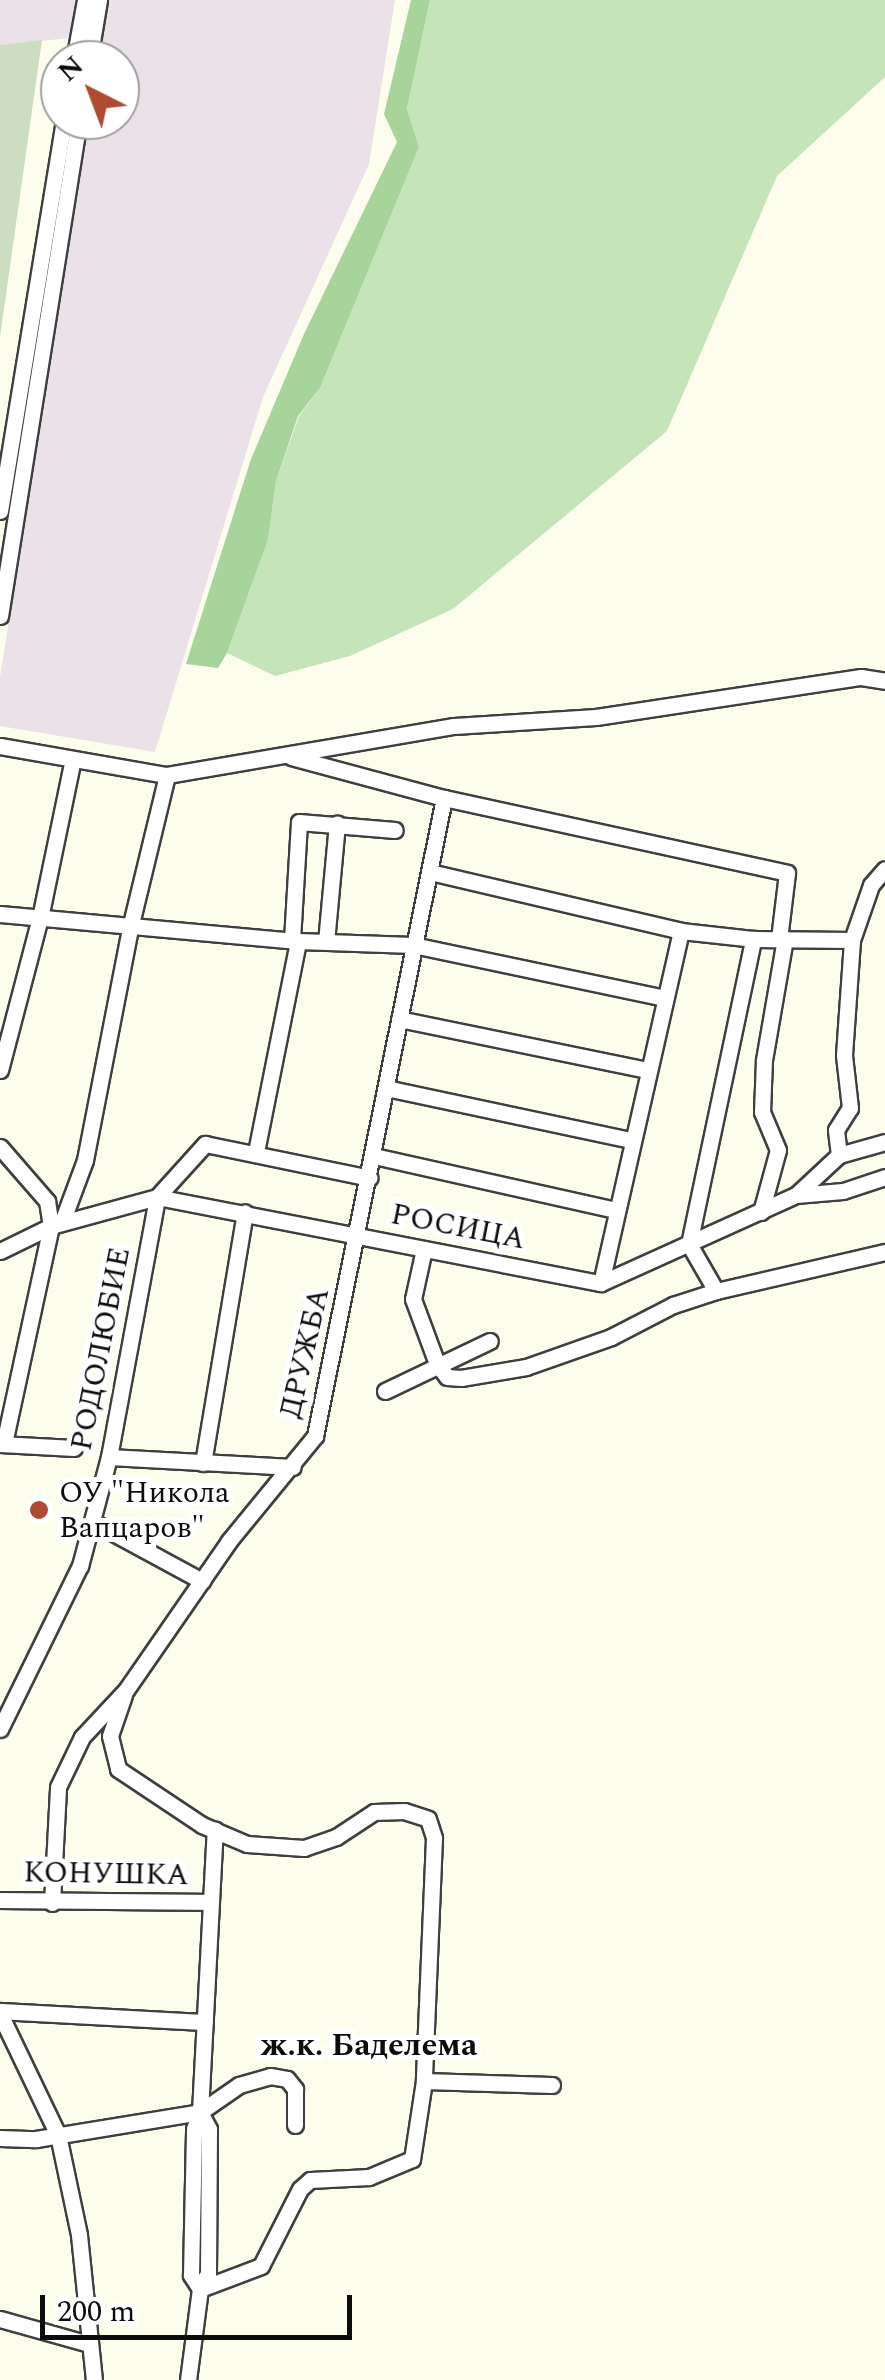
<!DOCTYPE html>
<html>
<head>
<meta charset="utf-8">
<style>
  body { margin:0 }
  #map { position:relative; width:885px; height:2380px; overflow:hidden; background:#fcfded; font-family:Spectral,serif }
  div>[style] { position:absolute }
  .industrial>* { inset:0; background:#eae1e9 }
  .green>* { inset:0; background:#c6e4ba }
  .forest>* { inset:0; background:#a6d49b }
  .cemetery>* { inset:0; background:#cdddc1 }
  .roads { filter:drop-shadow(2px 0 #3f3f3f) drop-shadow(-2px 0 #3f3f3f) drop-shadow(0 2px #3f3f3f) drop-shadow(0 -2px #3f3f3f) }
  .minor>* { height:15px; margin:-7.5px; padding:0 7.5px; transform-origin:7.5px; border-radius:7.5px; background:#fff }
  .dots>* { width:28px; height:28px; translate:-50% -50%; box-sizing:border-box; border:5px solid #fff; border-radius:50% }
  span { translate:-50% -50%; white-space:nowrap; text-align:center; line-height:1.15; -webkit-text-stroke:10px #fff; paint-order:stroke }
  .street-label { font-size:30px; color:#0c0c0c }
  .poi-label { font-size:30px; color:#0c0c0c }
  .left { translate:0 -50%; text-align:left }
  .neighbourhood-label { font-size:32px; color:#0c0c0c; font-weight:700 }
  .north { position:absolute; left:40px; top:40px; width:100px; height:100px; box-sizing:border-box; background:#fff; border:2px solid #9e9e9e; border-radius:50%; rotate:318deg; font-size:28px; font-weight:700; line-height:40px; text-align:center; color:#0c0c0c }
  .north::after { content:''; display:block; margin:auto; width:35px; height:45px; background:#af4b32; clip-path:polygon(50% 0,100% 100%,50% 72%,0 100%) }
  .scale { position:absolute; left:40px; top:2295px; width:312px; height:45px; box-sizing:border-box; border:5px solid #0c0c0c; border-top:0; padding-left:12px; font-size:30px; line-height:35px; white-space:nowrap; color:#0c0c0c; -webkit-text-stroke:8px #fff; paint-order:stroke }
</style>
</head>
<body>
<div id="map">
  <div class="industrial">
    <i style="clip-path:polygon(0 0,395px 0,369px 164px,263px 397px,155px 752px,0 726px,0 677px,88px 120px,120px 120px,120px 60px,97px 60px,101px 35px,0 45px)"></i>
  </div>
  <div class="green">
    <i style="clip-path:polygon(430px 0,885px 0,885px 77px,777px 176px,667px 431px,453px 609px,350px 656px,275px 676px,227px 653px,268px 540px,276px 481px,299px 416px,320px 388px,419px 147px,407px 109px)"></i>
  </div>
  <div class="forest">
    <i style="clip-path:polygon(411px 0,430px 0,407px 109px,419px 147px,320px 388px,298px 416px,276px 481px,268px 540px,227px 653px,218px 668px,186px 664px,251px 459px,304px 334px,397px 142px,384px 114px)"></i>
  </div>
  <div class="cemetery">
    <i style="clip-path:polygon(42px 40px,0 337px,0 45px)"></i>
  </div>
  <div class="roads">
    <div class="minor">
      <i style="left:74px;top:60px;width:61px;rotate:-79.6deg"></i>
      <i style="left:89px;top:60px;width:61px;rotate:-80.5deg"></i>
      <i style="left:0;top:511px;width:396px;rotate:-80.7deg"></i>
      <i style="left:0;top:616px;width:502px;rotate:-80.95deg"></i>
      <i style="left:0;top:746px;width:169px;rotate:9.9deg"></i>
      <i style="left:167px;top:775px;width:291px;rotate:-9.7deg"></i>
      <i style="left:454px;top:726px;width:142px;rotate:-3.6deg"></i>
      <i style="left:596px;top:717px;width:268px;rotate:-8.6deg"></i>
      <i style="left:861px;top:677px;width:24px;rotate:9deg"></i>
      <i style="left:291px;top:757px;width:158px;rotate:15deg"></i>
      <i style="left:444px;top:798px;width:351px;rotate:12.3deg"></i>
      <i style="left:787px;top:873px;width:66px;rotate:96.9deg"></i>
      <i style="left:430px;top:872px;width:258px;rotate:13.2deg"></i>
      <i style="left:681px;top:931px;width:72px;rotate:6.3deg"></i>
      <i style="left:753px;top:939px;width:99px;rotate:0.6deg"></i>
      <i style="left:0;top:914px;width:299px;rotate:5.2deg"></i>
      <i style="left:298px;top:941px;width:115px;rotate:2deg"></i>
      <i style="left:413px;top:945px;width:258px;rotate:11.9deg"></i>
      <i style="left:292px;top:940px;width:118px;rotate:-86.6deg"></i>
      <i style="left:299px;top:822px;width:96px;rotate:4.8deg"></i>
      <i style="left:326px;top:942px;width:119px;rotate:-84.7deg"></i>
      <i style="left:399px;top:1019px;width:254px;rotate:11.6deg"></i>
      <i style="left:0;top:1070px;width:157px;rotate:-75.3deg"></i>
      <i style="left:40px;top:918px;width:162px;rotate:-78.3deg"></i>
      <i style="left:386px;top:1088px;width:250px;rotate:12deg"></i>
      <i style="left:0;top:1147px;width:72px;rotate:49deg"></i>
      <i style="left:47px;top:1201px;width:25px;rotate:81deg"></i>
      <i style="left:51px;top:1226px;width:223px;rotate:102.2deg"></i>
      <i style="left:256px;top:1152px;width:215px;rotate:-78.7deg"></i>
      <i style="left:839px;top:1155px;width:25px;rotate:-97deg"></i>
      <i style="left:836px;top:1130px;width:26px;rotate:-58deg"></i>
      <i style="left:850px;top:1108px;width:53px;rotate:-96.5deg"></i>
      <i style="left:844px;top:1055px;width:115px;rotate:-86deg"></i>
      <i style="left:852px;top:940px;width:58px;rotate:-70.9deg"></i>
      <i style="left:871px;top:885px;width:21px;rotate:-49deg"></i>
      <i style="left:374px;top:1156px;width:247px;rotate:12.6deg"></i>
      <i style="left:796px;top:1195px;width:47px;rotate:-4.9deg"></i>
      <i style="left:843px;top:1191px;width:44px;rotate:-18.4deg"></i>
      <i style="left:761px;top:1212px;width:64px;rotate:-74.7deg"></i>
      <i style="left:778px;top:1150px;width:41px;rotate:-112.8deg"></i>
      <i style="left:762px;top:1112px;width:52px;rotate:-87.8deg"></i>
      <i style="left:764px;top:1060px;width:123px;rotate:-80.2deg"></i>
      <i style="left:62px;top:1222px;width:66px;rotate:-69.6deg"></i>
      <i style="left:85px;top:1160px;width:240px;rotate:-79deg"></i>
      <i style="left:131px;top:924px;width:153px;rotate:-76.4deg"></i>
      <i style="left:424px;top:1249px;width:51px;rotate:102.4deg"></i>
      <i style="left:413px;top:1299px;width:69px;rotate:69.7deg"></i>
      <i style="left:437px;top:1364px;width:16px;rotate:52deg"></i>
      <i style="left:447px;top:1377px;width:14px;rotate:4deg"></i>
      <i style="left:461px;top:1378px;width:66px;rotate:-9.6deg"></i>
      <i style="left:526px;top:1367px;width:90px;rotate:-19.4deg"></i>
      <i style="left:611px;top:1337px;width:70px;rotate:-27.3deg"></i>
      <i style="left:673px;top:1305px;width:45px;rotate:-18deg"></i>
      <i style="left:716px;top:1291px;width:173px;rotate:-13deg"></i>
      <i style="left:0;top:1251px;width:57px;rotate:-26.1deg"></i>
      <i style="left:51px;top:1226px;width:110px;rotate:-15.3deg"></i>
      <i style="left:157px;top:1197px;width:452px;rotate:11deg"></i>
      <i style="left:601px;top:1283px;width:214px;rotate:-24.3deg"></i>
      <i style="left:796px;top:1195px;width:59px;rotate:-42.9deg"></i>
      <i style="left:839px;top:1155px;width:48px;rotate:-15.8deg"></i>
      <i style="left:601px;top:1283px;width:361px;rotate:-77.2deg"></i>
      <i style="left:716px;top:1291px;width:54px;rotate:-119.9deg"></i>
      <i style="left:689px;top:1244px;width:312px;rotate:-78.1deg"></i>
      <i style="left:385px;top:1391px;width:116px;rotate:-25.5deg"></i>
      <i style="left:0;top:1444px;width:74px;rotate:3.1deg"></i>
      <i style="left:109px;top:1457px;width:184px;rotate:3.1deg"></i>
      <i style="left:203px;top:1463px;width:254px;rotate:-80.5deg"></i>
      <i style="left:93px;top:1522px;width:124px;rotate:28.4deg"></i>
      <i style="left:124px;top:1695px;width:43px;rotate:108.9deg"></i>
      <i style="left:110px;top:1736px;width:34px;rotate:76deg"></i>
      <i style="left:118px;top:1769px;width:101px;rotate:33.7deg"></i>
      <i style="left:202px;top:1825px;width:49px;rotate:22.9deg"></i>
      <i style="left:247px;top:1844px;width:57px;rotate:4deg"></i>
      <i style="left:304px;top:1848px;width:34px;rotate:-19deg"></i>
      <i style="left:336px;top:1837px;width:45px;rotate:-33.3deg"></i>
      <i style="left:374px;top:1812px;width:30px;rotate:-2deg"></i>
      <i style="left:404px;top:1811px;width:25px;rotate:18deg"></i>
      <i style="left:428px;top:1819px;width:20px;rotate:72deg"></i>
      <i style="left:434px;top:1838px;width:243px;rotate:92.4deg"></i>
      <i style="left:424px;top:2081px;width:79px;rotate:98.7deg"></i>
      <i style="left:412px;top:2159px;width:47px;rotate:157.3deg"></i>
      <i style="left:369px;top:2177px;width:59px;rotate:177.1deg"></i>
      <i style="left:310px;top:2180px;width:13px;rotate:138deg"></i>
      <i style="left:300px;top:2189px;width:86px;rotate:116.9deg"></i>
      <i style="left:261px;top:2266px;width:65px;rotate:159.3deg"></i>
      <i style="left:0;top:1729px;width:182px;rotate:-63.9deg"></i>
      <i style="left:80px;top:1566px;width:113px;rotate:-75.1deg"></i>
      <i style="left:109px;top:1457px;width:264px;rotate:-79.5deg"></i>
      <i style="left:157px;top:1197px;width:72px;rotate:-47.8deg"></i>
      <i style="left:205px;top:1144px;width:168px;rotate:11.6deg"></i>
      <i style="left:0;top:1900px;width:211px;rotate:0.5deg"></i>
      <i style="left:52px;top:1903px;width:116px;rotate:-87deg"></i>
      <i style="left:58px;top:1787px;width:55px;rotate:-64.4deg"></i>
      <i style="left:82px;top:1737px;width:64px;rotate:-46.9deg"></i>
      <i style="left:126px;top:1690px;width:181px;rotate:-55.3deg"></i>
      <i style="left:229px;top:1541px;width:136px;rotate:-50.7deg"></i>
      <i style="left:315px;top:1436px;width:651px;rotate:-78.57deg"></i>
      <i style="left:0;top:2011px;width:205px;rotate:3.1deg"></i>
      <i style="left:0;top:2014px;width:134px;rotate:64.4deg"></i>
      <i style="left:58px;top:2135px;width:102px;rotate:78.1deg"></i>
      <i style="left:79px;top:2235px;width:146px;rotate:84.1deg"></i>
      <i style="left:424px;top:2081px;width:128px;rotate:1.8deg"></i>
      <i style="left:0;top:2138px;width:36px;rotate:2deg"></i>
      <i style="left:36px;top:2139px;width:166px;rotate:-9.3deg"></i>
      <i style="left:200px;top:2112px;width:47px;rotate:-34.7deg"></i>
      <i style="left:239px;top:2085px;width:32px;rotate:-16deg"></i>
      <i style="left:270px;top:2076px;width:17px;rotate:10deg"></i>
      <i style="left:287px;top:2079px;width:13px;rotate:51deg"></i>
      <i style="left:295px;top:2089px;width:36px;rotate:90deg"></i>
      <i style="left:200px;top:2289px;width:17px;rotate:-123deg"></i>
      <i style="left:191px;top:2275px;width:146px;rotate:-88.8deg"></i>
      <i style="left:194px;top:2129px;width:18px;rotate:-71deg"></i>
      <i style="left:200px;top:2112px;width:283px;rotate:-87deg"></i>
      <i style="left:0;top:2319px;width:92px;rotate:15.7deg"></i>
      <i style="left:188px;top:2380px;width:92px;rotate:-82.5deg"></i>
      <i style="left:200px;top:2289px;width:18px;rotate:-63deg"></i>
      <i style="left:208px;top:2273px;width:144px;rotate:-89.6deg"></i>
      <i style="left:209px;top:2129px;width:19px;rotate:-118deg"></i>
    </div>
  </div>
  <div class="dots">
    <i style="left:39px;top:1510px;background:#af4b32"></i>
  </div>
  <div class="street-label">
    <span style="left:458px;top:1227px;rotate:11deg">РОСИЦА</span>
    <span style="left:101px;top:1349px;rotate:-79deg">РОДОЛЮБИЕ</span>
    <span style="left:305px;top:1353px;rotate:-77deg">ДРУЖБА</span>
    <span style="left:106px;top:1874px;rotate:1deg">КОНУШКА</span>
  </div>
  <div class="poi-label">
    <span class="left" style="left:59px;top:1510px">ОУ "Никола<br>Вапцаров"</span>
  </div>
  <div class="neighbourhood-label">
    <span style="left:369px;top:2046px">ж.к. Баделема</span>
  </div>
  <div class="north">N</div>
  <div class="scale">200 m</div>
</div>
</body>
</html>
